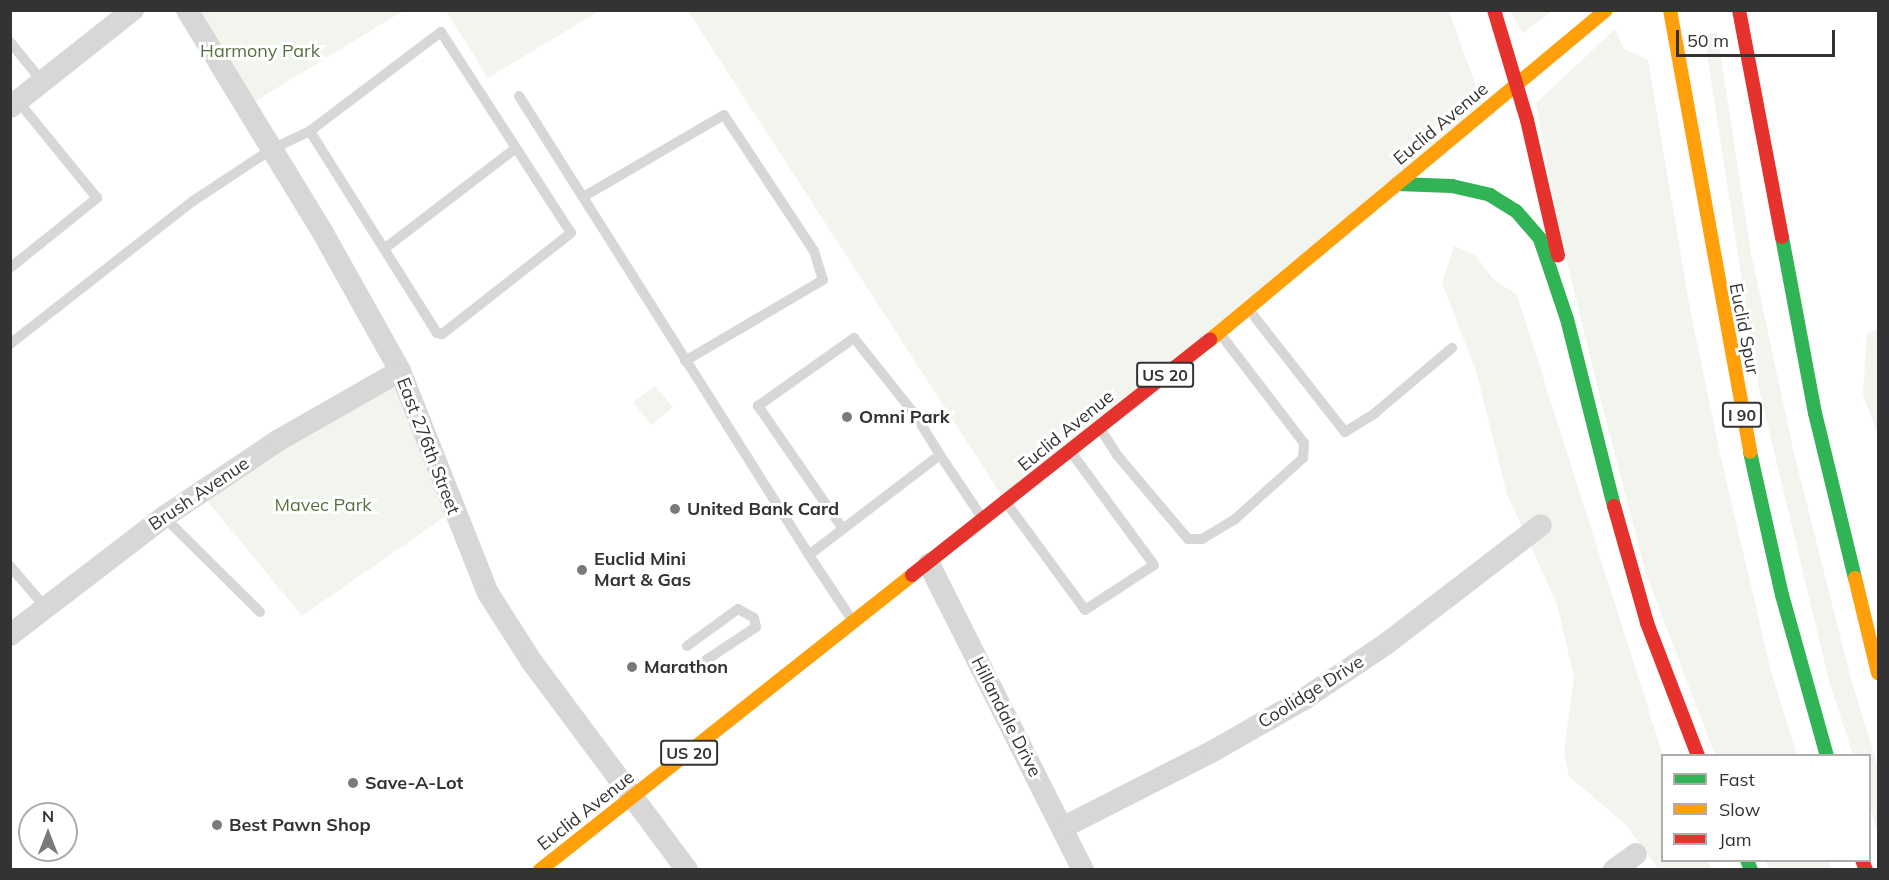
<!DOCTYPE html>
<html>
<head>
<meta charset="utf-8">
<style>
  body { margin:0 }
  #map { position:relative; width:1889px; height:880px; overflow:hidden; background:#fff; font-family:Mulish,sans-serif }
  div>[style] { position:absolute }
  .green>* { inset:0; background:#f1f5ed }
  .lane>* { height:10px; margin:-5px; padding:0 5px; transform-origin:5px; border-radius:5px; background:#d7d7d7 }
  .street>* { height:22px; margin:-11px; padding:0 11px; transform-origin:11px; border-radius:11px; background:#d7d7d7 }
  .fast>* { height:14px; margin:-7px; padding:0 7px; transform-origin:7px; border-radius:7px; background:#30b455 }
  .slow>* { height:14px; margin:-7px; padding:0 7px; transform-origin:7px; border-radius:7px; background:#ff9f0a }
  .jam>* { height:14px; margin:-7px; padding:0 7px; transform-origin:7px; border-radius:7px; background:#e5322d }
  .dots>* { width:16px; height:16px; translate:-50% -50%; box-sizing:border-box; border:3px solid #fff; border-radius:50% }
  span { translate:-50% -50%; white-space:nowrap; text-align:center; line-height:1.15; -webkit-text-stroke:6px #fff; paint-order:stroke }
  .shield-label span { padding:2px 4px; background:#fff; border:2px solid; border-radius:4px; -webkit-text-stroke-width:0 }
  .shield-label { font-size:16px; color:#333; font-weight:700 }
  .park-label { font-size:18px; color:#56703f }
  .street-label { font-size:18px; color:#333 }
  .poi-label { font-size:18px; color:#333; font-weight:700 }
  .left { translate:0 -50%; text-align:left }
  .frame { position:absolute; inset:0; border:12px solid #333; pointer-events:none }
  .legend { position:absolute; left:1661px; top:754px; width:210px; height:108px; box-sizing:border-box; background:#fff; border:2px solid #adadad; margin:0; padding:8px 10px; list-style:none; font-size:18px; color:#333 }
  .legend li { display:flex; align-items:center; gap:12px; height:30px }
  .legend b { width:30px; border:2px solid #adadad }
  .north { position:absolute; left:18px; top:802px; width:60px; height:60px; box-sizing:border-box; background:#fff; border:2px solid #adadad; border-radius:50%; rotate:0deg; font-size:16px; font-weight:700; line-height:24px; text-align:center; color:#333 }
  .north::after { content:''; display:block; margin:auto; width:21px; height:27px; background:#7a7a7a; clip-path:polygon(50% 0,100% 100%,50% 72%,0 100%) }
  .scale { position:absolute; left:1676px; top:30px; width:159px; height:27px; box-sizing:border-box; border:3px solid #333; border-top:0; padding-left:8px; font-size:18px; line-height:21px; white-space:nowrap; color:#333; -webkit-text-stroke:4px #fff; paint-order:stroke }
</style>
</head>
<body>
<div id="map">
  <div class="green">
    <i style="clip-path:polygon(187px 11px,403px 11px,246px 107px)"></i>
    <i style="clip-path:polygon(446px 11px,599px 11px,488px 78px)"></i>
    <i style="clip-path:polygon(688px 11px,1449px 11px,1485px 111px,1006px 502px)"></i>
    <i style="clip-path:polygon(1510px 11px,1552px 11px,1523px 33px)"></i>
    <i style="clip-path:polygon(1615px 29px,1624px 49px,1648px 60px,1690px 309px,1721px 458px,1772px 675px,1797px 755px,1715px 755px,1646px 574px,1602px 405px,1559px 229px,1536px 103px)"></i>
    <i style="clip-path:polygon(1717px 32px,1751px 253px,1794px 453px,1851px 679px,1878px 768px,1878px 834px,1870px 806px,1870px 756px,1853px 755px,1830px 685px,1758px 385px,1704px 34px)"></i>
    <i style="clip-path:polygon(1454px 246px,1476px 256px,1493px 279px,1517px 295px,1663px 755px,1662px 860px,1707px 861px,1712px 869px,1658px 869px,1627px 826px,1569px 776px,1564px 751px,1574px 677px,1557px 604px,1507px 494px,1476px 371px,1442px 283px)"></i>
    <i style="clip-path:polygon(1878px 329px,1878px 436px,1863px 394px,1867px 333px)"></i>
    <i style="clip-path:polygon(400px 371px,453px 511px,302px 616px,200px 492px)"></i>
    <i style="clip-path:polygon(655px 386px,673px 407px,651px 425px,633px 402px)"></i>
    <i style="clip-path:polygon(1765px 861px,1829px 861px,1832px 869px,1770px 869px)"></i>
  </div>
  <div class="lane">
    <i style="left:10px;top:42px;width:50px;rotate:50.6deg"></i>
    <i style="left:519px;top:96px;width:543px;rotate:57.71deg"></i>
    <i style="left:583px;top:197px;width:163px;rotate:-30.2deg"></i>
    <i style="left:724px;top:115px;width:163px;rotate:56.5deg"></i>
    <i style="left:814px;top:251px;width:30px;rotate:73deg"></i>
    <i style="left:823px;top:280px;width:160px;rotate:149.6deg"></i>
    <i style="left:384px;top:249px;width:166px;rotate:-37.4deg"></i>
    <i style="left:10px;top:268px;width:112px;rotate:-38.8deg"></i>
    <i style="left:97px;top:198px;width:125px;rotate:-129.2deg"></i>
    <i style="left:1250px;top:311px;width:154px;rotate:51.9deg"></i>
    <i style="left:1345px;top:432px;width:36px;rotate:-32deg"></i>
    <i style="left:1375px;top:413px;width:101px;rotate:-40.2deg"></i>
    <i style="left:10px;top:344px;width:232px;rotate:-38deg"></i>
    <i style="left:193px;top:201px;width:95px;rotate:-33.4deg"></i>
    <i style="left:272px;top:149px;width:42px;rotate:-25.3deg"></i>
    <i style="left:310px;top:131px;width:164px;rotate:-37.1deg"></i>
    <i style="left:441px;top:32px;width:239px;rotate:57.1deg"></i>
    <i style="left:571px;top:233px;width:164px;rotate:141.9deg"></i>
    <i style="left:442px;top:334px;width:5px;rotate:-169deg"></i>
    <i style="left:437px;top:333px;width:239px;rotate:-122.2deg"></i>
    <i style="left:1101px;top:430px;width:30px;rotate:57deg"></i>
    <i style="left:1117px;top:455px;width:110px;rotate:49.8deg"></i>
    <i style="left:1188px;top:539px;width:14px"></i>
    <i style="left:1202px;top:539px;width:37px;rotate:-31deg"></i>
    <i style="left:1234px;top:520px;width:93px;rotate:-41.9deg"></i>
    <i style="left:1303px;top:458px;width:15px;rotate:-86deg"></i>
    <i style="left:1304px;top:443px;width:136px;rotate:-127.5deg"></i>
    <i style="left:1008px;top:505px;width:130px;rotate:53.7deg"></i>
    <i style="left:1085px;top:610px;width:82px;rotate:-33.1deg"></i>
    <i style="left:1154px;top:565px;width:140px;rotate:-126.3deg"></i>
    <i style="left:164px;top:517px;width:135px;rotate:44.7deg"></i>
    <i style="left:843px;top:529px;width:150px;rotate:-124.6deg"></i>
    <i style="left:758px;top:406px;width:118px;rotate:-35.3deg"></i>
    <i style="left:854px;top:338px;width:100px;rotate:51.5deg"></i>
    <i style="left:916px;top:416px;width:46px;rotate:58.4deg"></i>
    <i style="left:10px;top:566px;width:54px;rotate:49.5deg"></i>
    <i style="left:852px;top:620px;width:78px;rotate:-123.5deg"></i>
    <i style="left:809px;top:555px;width:165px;rotate:-37.4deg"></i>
    <i style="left:940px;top:455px;width:73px;rotate:56.1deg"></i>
    <i style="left:687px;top:646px;width:63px;rotate:-36deg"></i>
    <i style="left:738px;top:609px;width:18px;rotate:29deg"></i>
    <i style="left:754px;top:618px;width:9px;rotate:77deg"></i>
    <i style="left:756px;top:627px;width:67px;rotate:146.5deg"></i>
  </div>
  <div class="street">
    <i style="left:187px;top:10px;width:261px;rotate:58.6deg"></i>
    <i style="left:323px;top:233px;width:158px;rotate:60.8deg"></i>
    <i style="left:400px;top:371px;width:239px;rotate:68.4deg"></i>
    <i style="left:488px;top:593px;width:82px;rotate:57.5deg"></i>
    <i style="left:532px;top:662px;width:259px;rotate:53.3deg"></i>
    <i style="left:10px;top:107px;width:157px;rotate:-38.3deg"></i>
    <i style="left:929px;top:564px;width:343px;rotate:63.3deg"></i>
    <i style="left:10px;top:635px;width:194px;rotate:-37.5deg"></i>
    <i style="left:164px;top:517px;width:138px;rotate:-33.8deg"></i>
    <i style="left:279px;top:440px;width:139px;rotate:-29.7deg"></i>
    <i style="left:1062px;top:828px;width:169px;rotate:-27deg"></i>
    <i style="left:1213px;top:751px;width:105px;rotate:-29.7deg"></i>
    <i style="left:1304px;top:699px;width:99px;rotate:-33.9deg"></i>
    <i style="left:1386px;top:644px;width:195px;rotate:-37.5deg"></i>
    <i style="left:1614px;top:870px;width:27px;rotate:-36deg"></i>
  </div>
  <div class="fast">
    <i style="left:1397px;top:184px;width:55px;rotate:2.1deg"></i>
    <i style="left:1452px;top:186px;width:39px;rotate:13deg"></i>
    <i style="left:1490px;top:195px;width:31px;rotate:32deg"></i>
    <i style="left:1516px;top:211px;width:37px;rotate:49deg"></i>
    <i style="left:1540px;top:239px;width:84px;rotate:71.4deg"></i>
    <i style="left:1567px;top:319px;width:193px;rotate:75.9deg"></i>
    <i style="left:1782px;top:237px;width:179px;rotate:79.4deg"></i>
    <i style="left:1815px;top:413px;width:170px;rotate:76.4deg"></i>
    <i style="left:1750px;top:452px;width:147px;rotate:77.4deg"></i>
    <i style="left:1782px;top:595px;width:167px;rotate:74.4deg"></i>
    <i style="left:1747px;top:860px;width:11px;rotate:68deg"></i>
  </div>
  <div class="slow">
    <i style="left:1670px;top:10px;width:449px;rotate:79.7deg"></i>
    <i style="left:1210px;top:340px;width:515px;rotate:-39.81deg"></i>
    <i style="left:1855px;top:578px;width:98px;rotate:76.4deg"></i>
    <i style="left:540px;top:870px;width:475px;rotate:-38.4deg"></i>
  </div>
  <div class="jam">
    <i style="left:1494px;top:10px;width:115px;rotate:73.3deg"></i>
    <i style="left:1527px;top:120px;width:139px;rotate:77.1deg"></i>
    <i style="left:1739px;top:10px;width:231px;rotate:79.3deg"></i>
    <i style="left:1614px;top:506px;width:122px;rotate:74.2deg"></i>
    <i style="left:1647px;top:623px;width:142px;rotate:69deg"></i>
    <i style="left:912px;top:575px;width:380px;rotate:-38.3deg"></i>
    <i style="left:1862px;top:860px;width:11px;rotate:68deg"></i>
  </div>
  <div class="dots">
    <i style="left:847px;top:417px;background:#7a7a7a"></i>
    <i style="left:675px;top:509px;background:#7a7a7a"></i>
    <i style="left:582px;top:570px;background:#7a7a7a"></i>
    <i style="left:632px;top:667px;background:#7a7a7a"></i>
    <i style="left:353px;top:783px;background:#7a7a7a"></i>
    <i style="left:217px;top:825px;background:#7a7a7a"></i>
  </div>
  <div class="shield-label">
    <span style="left:1165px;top:375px">US 20</span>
    <span style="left:1742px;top:415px">I 90</span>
    <span style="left:689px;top:753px">US 20</span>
  </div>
  <div class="park-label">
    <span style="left:260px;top:51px">Harmony Park</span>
    <span style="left:323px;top:505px">Mavec Park</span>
  </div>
  <div class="street-label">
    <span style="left:1441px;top:124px;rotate:-40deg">Euclid Avenue</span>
    <span style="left:1744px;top:329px;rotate:79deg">Euclid Spur</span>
    <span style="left:1066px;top:431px;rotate:-39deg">Euclid Avenue</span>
    <span style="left:428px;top:446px;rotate:69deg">East 276th Street</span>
    <span style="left:199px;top:494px;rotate:-34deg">Brush Avenue</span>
    <span style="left:1311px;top:692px;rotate:-32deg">Coolidge Drive</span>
    <span style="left:1006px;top:717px;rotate:63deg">Hillandale Drive</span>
    <span style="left:586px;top:811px;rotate:-38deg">Euclid Avenue</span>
  </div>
  <div class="poi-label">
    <span class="left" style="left:859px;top:417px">Omni Park</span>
    <span class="left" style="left:687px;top:509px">United Bank Card</span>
    <span class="left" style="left:594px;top:570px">Euclid Mini<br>Mart &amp; Gas</span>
    <span class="left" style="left:644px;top:667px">Marathon</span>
    <span class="left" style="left:365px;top:783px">Save-A-Lot</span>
    <span class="left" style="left:229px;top:825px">Best Pawn Shop</span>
  </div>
  <div class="frame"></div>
  <ul class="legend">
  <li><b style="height:8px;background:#30b455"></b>Fast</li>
  <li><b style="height:8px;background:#ff9f0a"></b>Slow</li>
  <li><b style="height:8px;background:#e5322d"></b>Jam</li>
  </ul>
  <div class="north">N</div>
  <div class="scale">50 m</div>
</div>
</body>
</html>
